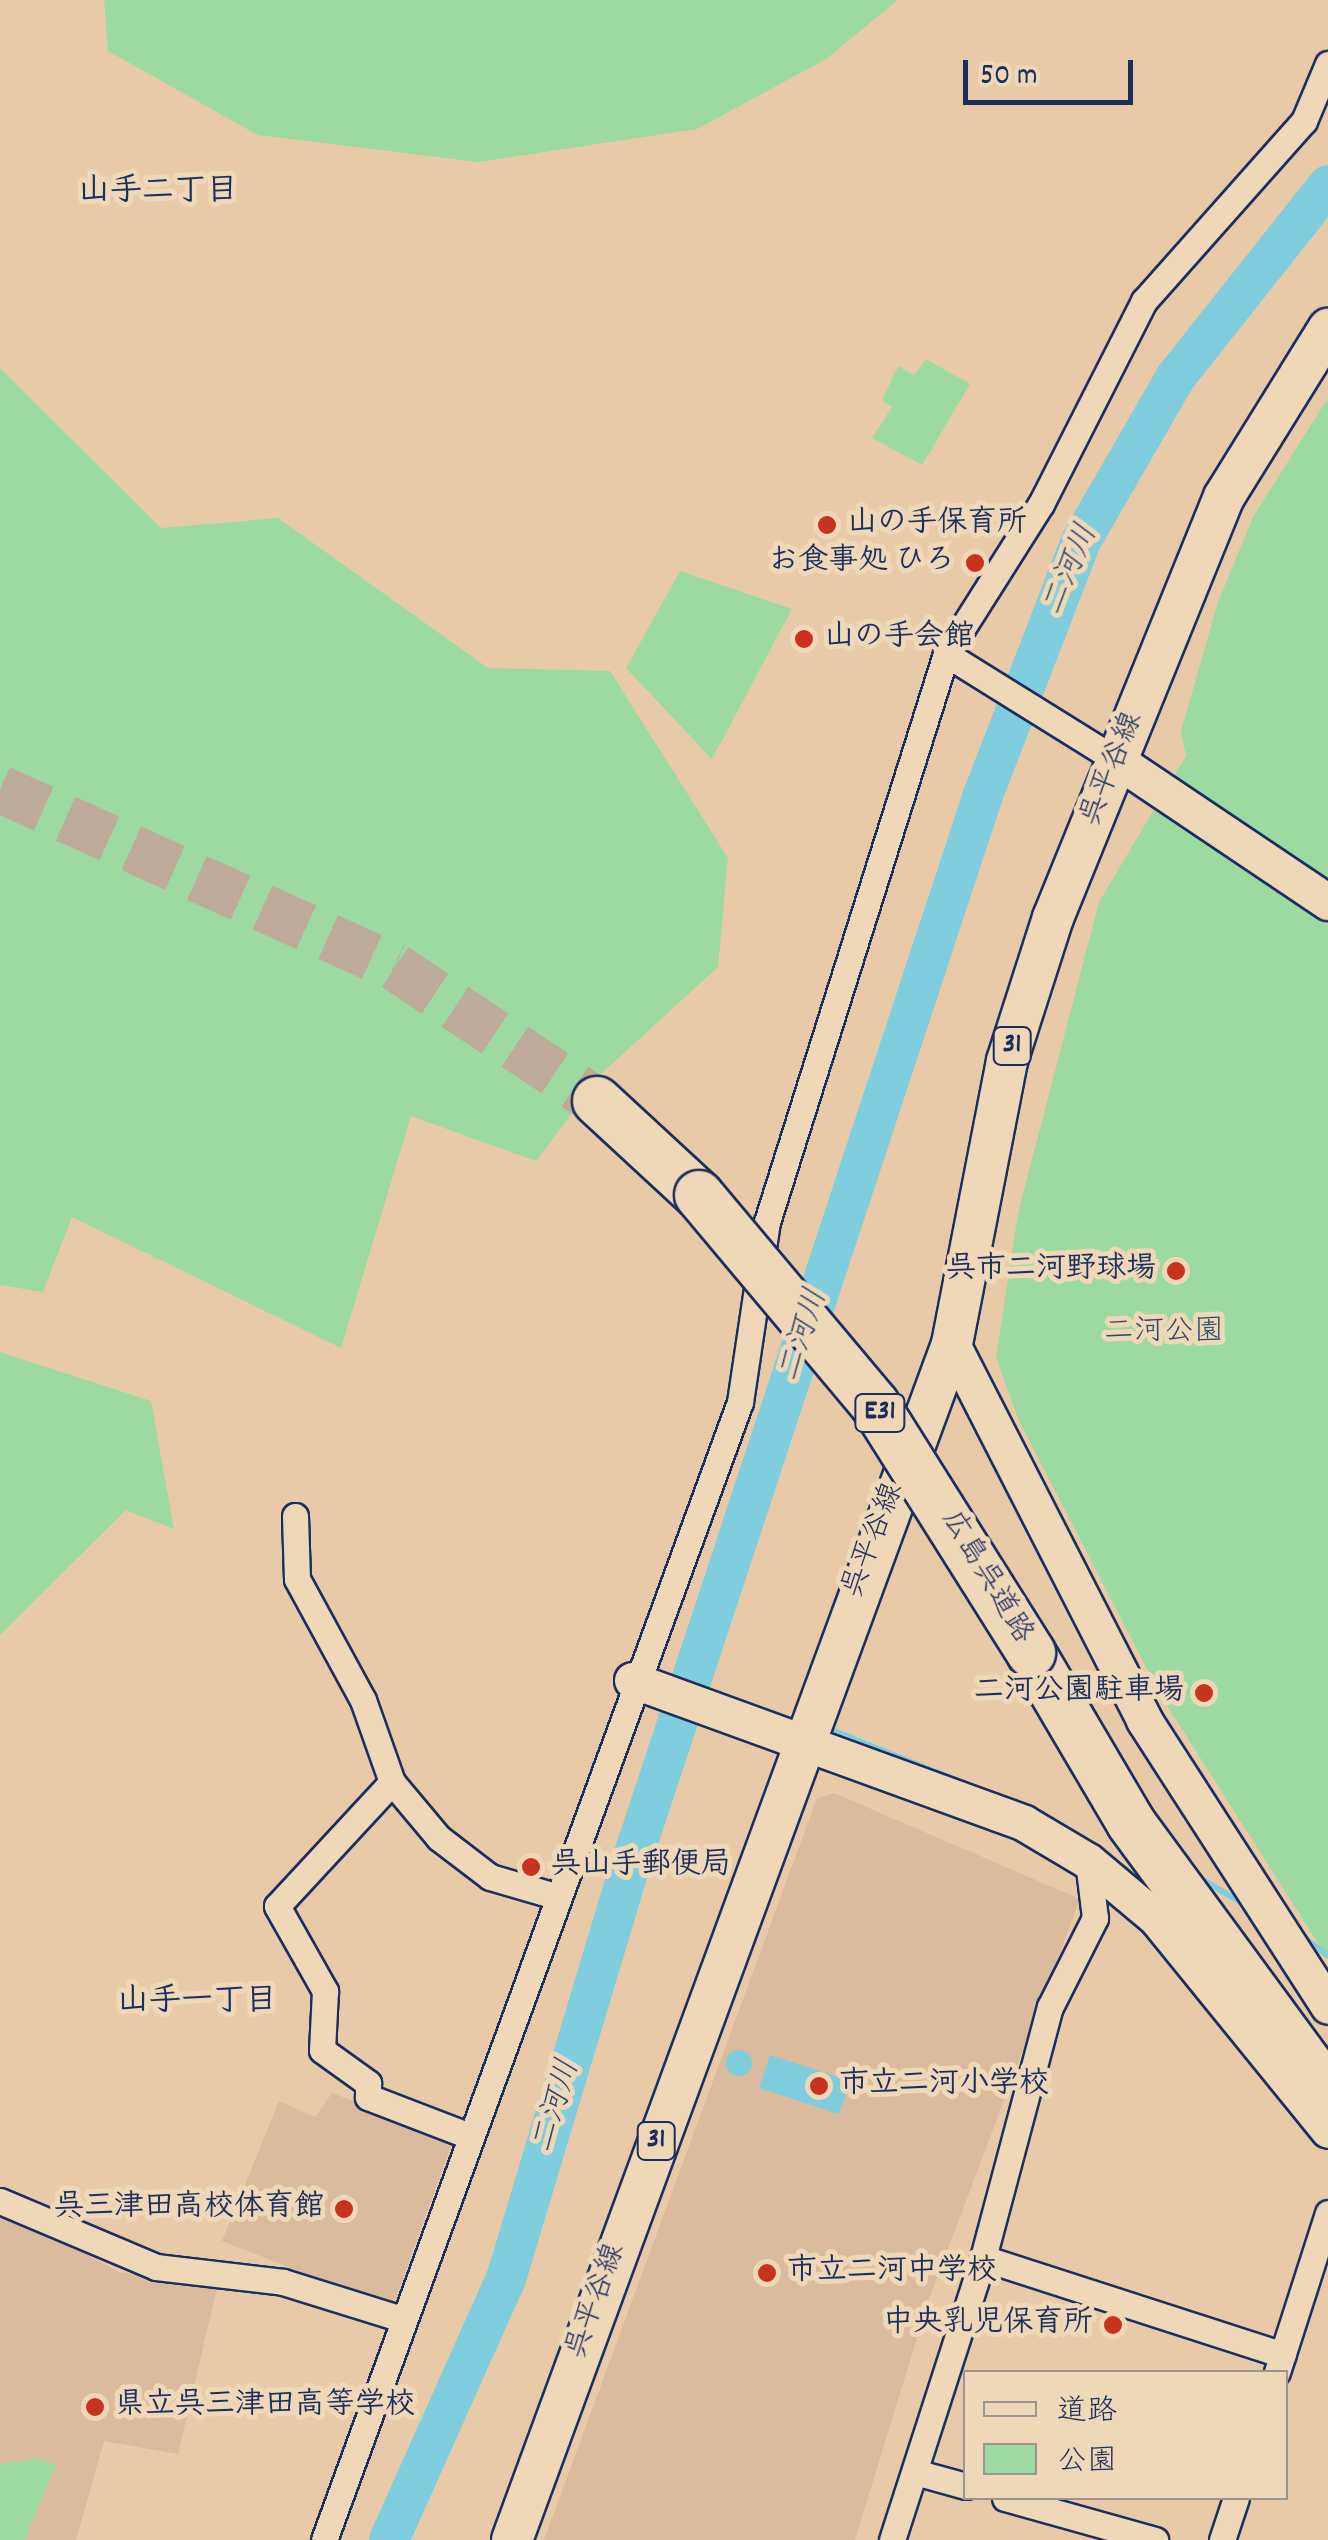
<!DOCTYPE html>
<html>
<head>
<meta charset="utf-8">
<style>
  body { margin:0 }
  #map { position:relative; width:1328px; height:2540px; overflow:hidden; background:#e8caa9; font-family:Dekko,"Klee One",sans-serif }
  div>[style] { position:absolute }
  .built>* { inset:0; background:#dbbb9d }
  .green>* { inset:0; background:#9cdaa1 }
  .water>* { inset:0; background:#7fcddd }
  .round { border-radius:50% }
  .stream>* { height:6px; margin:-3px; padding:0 3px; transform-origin:3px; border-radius:3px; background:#7fcddd }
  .river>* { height:40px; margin:-20px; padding:0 20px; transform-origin:20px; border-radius:20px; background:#7fcddd }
  .highway-tunnel>* { height:48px; margin-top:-24px; transform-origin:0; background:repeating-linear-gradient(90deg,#bfab9a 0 48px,transparent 0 72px) }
  .roads { filter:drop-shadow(2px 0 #1b2f5e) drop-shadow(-2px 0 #1b2f5e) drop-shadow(0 2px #1b2f5e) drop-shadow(0 -2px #1b2f5e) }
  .street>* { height:25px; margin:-12.5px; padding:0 12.5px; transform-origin:12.5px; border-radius:12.5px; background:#efd8b7 }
  .secondary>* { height:35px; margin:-17.5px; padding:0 17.5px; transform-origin:17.5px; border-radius:17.5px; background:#efd8b7 }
  .primary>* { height:40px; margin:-20px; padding:0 20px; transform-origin:20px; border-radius:20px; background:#efd8b7 }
  .highway>* { height:48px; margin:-24px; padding:0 24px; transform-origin:24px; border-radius:24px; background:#efd8b7 }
  .bridges { filter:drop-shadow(2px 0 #1b2f5e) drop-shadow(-2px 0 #1b2f5e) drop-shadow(0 2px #1b2f5e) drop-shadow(0 -2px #1b2f5e) }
  .highway-bridge>* { height:48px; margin:-24px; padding:0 24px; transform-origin:24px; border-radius:24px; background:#efd8b7 }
  .dots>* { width:28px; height:28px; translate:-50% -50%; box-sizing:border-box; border:5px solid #efd8b7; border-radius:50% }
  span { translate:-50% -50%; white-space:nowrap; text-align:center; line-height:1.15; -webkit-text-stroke:10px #efd8b7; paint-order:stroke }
  .shield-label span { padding:2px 8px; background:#efd8b7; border:2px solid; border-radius:8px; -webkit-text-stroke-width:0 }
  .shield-label { font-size:28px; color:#1b2f5e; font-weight:700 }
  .poi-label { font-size:30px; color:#1b2f5e; font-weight:700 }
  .left { translate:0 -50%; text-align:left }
  .right { translate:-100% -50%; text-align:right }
  .street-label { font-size:30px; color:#1b2f5e }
  .park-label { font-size:30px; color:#2e4968 }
  .neighbourhood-label { font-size:32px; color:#1b2f5e; font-weight:700 }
  .water-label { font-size:32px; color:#2a4771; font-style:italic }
  .legend { position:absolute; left:963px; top:2370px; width:325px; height:130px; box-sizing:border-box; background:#efd8b7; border:2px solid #9a9493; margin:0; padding:12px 18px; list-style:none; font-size:30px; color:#1b2f5e }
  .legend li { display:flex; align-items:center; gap:20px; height:50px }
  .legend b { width:50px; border:2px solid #9a9493 }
  .scale { position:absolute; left:963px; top:60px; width:170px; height:45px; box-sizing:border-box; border:5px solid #1b2f5e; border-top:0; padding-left:12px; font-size:30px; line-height:35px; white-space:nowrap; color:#1b2f5e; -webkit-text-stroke:8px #efd8b7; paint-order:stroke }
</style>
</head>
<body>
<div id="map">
  <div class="built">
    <i style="clip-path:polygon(834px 1793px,1080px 1899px,929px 2299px,855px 2540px,544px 2540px,817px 1798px)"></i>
    <i style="clip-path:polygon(332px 2093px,454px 2138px,392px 2308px,222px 2241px,279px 2101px,315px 2117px)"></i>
    <i style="clip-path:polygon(0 2207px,119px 2272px,218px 2284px,178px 2454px,104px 2441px,76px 2540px,0 2540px)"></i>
  </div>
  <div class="green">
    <i style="clip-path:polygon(104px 0,898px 0,826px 59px,697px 129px,478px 162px,258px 135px,108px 51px)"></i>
    <i style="clip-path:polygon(926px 359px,970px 384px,922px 465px,872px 438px,892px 407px,882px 400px,898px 366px,914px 375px)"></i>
    <i style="clip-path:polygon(0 368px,161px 528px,278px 518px,488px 668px,610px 671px,728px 858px,718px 967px,602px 1073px,536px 1161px,411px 1116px,341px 1348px,72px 1217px,43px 1292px,0 1285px)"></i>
    <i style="clip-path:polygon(1326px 401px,1328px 402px,1328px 1959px,1161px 1696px,1019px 1421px,996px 1357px,1018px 1213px,1099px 902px,1186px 756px,1181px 731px,1218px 602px,1253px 517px)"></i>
    <i style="clip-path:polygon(680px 571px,792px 609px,712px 759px,626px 668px)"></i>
    <i style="clip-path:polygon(0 1352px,151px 1401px,174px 1529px,126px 1510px,0 1635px)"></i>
    <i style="clip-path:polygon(37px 2458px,56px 2465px,24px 2540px,0 2540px,0 2464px)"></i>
  </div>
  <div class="water">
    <i class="round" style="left:726px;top:2050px;width:26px;height:26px"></i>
    <i style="clip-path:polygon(770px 2055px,850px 2081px,839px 2114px,759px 2088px)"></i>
  </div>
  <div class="stream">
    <i style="left:824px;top:1727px;width:153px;rotate:21.9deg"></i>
    <i style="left:1196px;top:1876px;width:58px;rotate:30.1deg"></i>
    <i style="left:1300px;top:1935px;width:34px;rotate:36deg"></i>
  </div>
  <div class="river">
    <i style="left:389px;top:2540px;width:286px;rotate:-65.9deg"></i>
    <i style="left:506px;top:2279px;width:441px;rotate:-73.3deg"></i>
    <i style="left:633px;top:1857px;width:1118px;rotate:-71.76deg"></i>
    <i style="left:983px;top:795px;width:272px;rotate:-68.9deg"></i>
    <i style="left:1081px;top:541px;width:188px;rotate:-60deg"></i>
    <i style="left:1175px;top:378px;width:246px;rotate:-51.6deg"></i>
  </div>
  <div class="highway-tunnel">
    <i style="left:0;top:789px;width:433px;rotate:24.3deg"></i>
    <i style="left:395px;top:967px;width:242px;rotate:33.6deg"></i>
  </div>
  <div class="roads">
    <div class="street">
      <i style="left:946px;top:654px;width:203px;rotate:31.9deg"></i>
      <i style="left:295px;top:1516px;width:63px;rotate:88.2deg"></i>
      <i style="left:297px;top:1579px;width:138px;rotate:61.4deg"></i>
      <i style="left:363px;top:1700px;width:87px;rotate:70.5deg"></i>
      <i style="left:392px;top:1782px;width:73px;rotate:50deg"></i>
      <i style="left:439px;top:1838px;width:64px;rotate:37.4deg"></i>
      <i style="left:490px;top:1877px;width:68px;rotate:16.3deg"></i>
      <i style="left:392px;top:1782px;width:169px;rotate:132.8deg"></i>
      <i style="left:277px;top:1906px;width:98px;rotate:60.5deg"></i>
      <i style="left:325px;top:1991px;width:59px;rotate:92.9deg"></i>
      <i style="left:322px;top:2050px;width:57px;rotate:35.7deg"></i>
      <i style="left:368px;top:2083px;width:14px;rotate:90deg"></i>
      <i style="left:368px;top:2097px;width:106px;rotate:21deg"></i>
      <i style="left:0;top:2201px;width:169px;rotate:22.9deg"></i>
      <i style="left:156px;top:2267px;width:128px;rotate:6.7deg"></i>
      <i style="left:283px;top:2282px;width:125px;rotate:17.3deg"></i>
      <i style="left:983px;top:2258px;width:315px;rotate:17.9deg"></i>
      <i style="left:1277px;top:2372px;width:167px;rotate:-72.2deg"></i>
      <i style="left:915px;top:2472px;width:53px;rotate:15.4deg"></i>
      <i style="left:1005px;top:2498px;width:156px;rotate:15.6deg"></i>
      <i style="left:324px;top:2540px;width:1212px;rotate:-69.92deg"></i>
      <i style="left:740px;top:1402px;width:182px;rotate:-81.5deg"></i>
      <i style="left:767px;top:1222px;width:596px;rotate:-72.51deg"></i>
      <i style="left:946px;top:654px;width:178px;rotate:-57.7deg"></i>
      <i style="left:1041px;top:504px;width:228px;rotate:-63.1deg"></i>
      <i style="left:1144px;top:301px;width:241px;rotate:-48.4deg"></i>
      <i style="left:1304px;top:121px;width:62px;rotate:-67.2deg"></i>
      <i style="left:892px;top:2540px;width:296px;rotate:-72.1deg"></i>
      <i style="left:983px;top:2258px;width:260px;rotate:-75.1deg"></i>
      <i style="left:1050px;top:2007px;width:100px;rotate:-63.2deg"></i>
      <i style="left:1095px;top:1918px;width:57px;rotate:-97deg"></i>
      <i style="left:1222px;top:2540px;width:44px;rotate:-71.6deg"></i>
    </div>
    <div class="secondary">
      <i style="left:1118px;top:761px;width:253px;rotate:33.9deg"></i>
      <i style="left:952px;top:1344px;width:422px;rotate:62.9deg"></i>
      <i style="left:1144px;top:1720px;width:340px;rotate:57.2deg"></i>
      <i style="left:632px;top:1680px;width:417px;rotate:20deg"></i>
      <i style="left:1024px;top:1823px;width:74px;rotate:30.7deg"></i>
      <i style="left:1088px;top:1861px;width:89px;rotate:40deg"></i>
      <i style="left:1156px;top:1918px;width:273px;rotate:50.9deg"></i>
    </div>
    <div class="primary">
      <i style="left:512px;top:2540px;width:1274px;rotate:-69.8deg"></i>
      <i style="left:952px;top:1344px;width:288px;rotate:-79deg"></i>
      <i style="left:1007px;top:1061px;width:150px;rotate:-72.2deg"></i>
      <i style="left:1053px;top:918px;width:454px;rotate:-67.9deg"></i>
      <i style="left:1224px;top:497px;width:198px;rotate:-58.2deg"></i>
    </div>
    <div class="highway">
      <i style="left:597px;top:1101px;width:139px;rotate:42.7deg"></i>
      <i style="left:1031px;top:1653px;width:197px;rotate:59.5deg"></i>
      <i style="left:1131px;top:1823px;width:333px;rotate:53.7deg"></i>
    </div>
  </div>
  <div class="bridges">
    <div class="highway-bridge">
      <i style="left:699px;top:1195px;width:274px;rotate:50deg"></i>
      <i style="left:875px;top:1405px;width:293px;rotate:57.8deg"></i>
    </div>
  </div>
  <div class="dots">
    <i style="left:827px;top:525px;background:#c8321e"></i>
    <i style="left:975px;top:563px;background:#c8321e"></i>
    <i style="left:804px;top:639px;background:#c8321e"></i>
    <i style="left:1176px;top:1271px;background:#c8321e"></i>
    <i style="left:1204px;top:1693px;background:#c8321e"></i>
    <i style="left:531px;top:1867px;background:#c8321e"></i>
    <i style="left:819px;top:2086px;background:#c8321e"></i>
    <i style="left:344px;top:2209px;background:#c8321e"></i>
    <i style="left:767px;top:2273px;background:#c8321e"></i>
    <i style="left:1113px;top:2325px;background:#c8321e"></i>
    <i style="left:95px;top:2407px;background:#c8321e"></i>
  </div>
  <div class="shield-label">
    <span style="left:1012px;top:1046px">31</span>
    <span style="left:880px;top:1413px">E31</span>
    <span style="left:656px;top:2141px">31</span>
  </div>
  <div class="poi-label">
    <span class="left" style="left:847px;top:525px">山の手保育所</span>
    <span class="right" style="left:955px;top:563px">お食事処 ひろ</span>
    <span class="left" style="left:824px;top:639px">山の手会館</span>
    <span class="right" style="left:1156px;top:1271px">呉市二河野球場</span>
    <span class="right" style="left:1184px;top:1693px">二河公園駐車場</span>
    <span class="left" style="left:551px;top:1867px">呉山手郵便局</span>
    <span class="left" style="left:839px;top:2086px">市立二河小学校</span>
    <span class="right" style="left:324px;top:2209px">呉三津田高校体育館</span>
    <span class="left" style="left:787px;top:2273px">市立二河中学校</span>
    <span class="right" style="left:1093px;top:2325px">中央乳児保育所</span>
    <span class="left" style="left:115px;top:2407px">県立呉三津田高等学校</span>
  </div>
  <div class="street-label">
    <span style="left:1114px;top:770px;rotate:-68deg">呉平谷線</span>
    <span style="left:875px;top:1541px;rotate:-69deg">呉平谷線</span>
    <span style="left:985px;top:1578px;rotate:59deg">広島呉道路</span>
    <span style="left:598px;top:2302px;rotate:-70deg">呉平谷線</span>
  </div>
  <div class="park-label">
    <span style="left:1164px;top:1334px">二河公園</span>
  </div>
  <div class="neighbourhood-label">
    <span style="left:158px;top:193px">山手二丁目</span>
    <span style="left:197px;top:2003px">山手一丁目</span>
  </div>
  <div class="water-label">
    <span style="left:1072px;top:571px;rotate:-67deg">二河川</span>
    <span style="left:805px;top:1336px;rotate:-72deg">二河川</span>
    <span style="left:558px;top:2107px;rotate:-73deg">二河川</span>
  </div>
  <ul class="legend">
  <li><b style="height:12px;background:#efd8b7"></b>道路</li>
  <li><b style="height:28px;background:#9cdaa1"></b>公園</li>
  </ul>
  <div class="scale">50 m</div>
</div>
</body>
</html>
